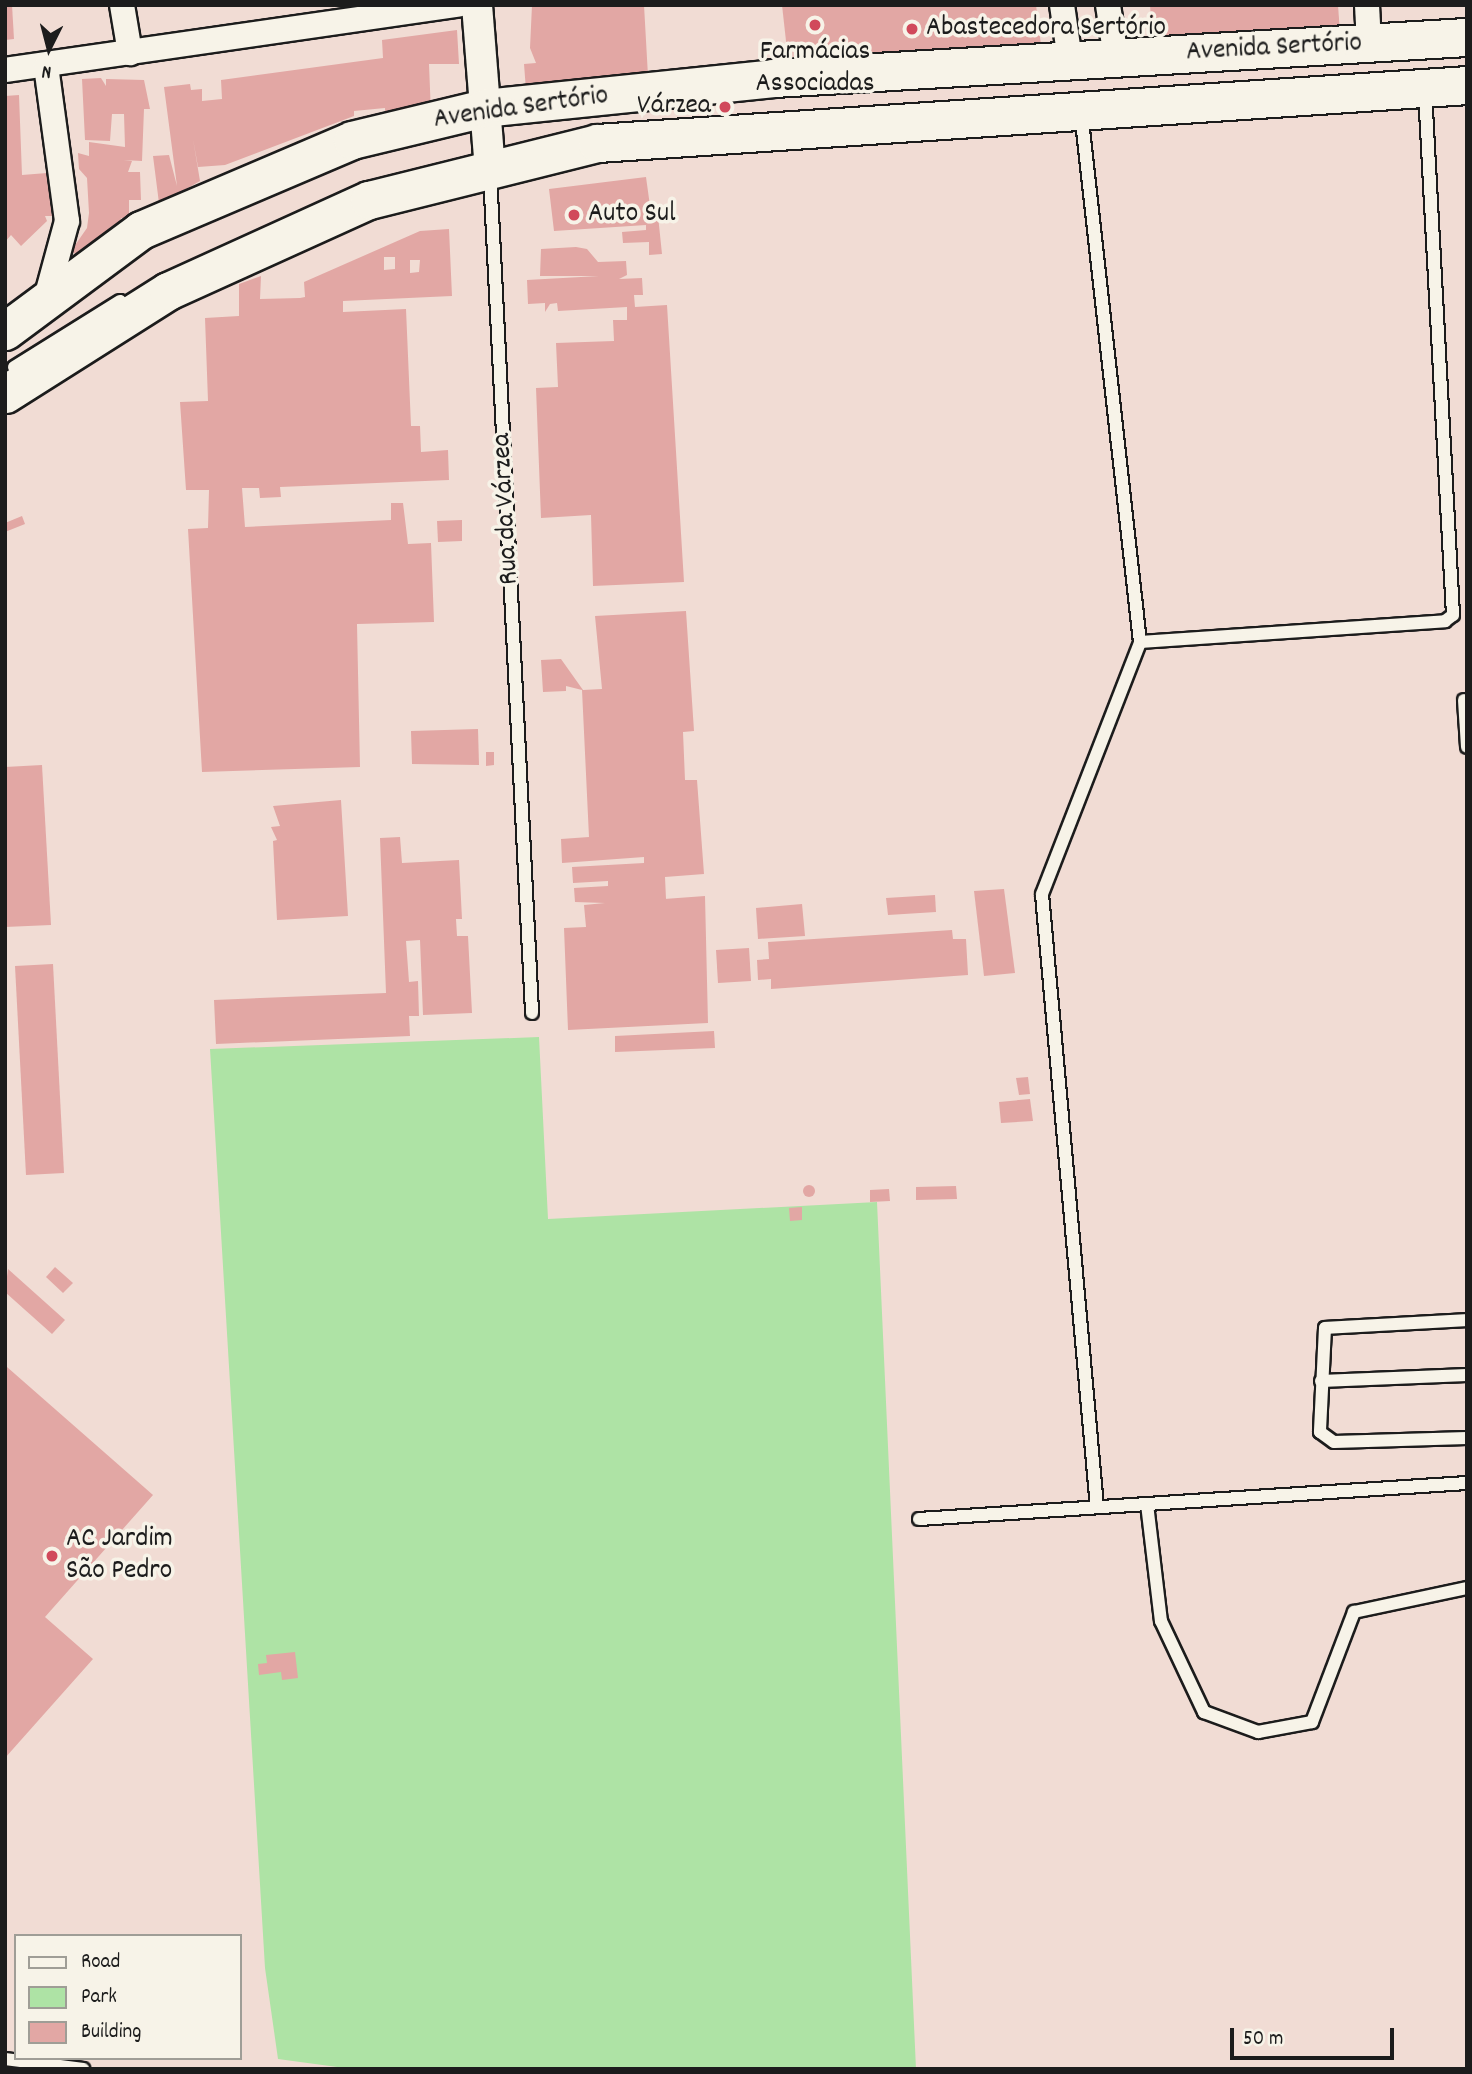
<!DOCTYPE html>
<html>
<head>
<meta charset="utf-8">
<style>
  body { margin:0 }
  #map { position:relative; width:1472px; height:2074px; overflow:hidden; background:#f1dcd4; font-family:Dekko,sans-serif }
  div>[style] { position:absolute }
  .green>* { inset:0; background:#aee3a5 }
  .building>* { inset:0; background:#e2a7a4 }
  .round { border-radius:50% }
  .roads { filter:drop-shadow(2px 0 #1c1c1c) drop-shadow(-2px 0 #1c1c1c) drop-shadow(0 2px #1c1c1c) drop-shadow(0 -2px #1c1c1c) }
  .service>* { height:12px; margin:-6px; padding:0 6px; transform-origin:6px; border-radius:6px; background:#f7f3e8 }
  .minor>* { height:24px; margin:-12px; padding:0 12px; transform-origin:12px; border-radius:12px; background:#f7f3e8 }
  .tertiary>* { height:30px; margin:-15px; padding:0 15px; transform-origin:15px; border-radius:15px; background:#f7f3e8 }
  .primary>* { height:37px; margin:-18.5px; padding:0 18.5px; transform-origin:18.5px; border-radius:18.5px; background:#f7f3e8 }
  .dots>* { width:19px; height:19px; translate:-50% -50%; box-sizing:border-box; border:4px solid #f7f3e8; border-radius:50% }
  span { translate:-50% -50%; white-space:nowrap; text-align:center; line-height:1.15; -webkit-text-stroke:7px #f7f3e8; paint-order:stroke }
  .poi-label { font-size:28px; color:#1c1c1c }
  .left { translate:0 -50%; text-align:left }
  .right { translate:-100% -50%; text-align:right }
  .street-label { font-size:28px; color:#1c1c1c }
  .frame { position:absolute; inset:0; border:7px solid #1c1c1c; pointer-events:none }
  .legend { position:absolute; left:14px; top:1934px; width:228px; height:126px; box-sizing:border-box; background:#f7f3e8; border:2px solid #9f9d96; margin:0; padding:9px 12px; list-style:none; font-size:21px; color:#1c1c1c }
  .legend li { display:flex; align-items:center; gap:14px; height:35px }
  .legend b { width:35px; border:2px solid #9f9d96 }
  .north { position:absolute; left:14px; top:14px; width:70px; height:70px; -webkit-text-stroke:5px #f7f3e8; paint-order:stroke; rotate:186deg; font-size:19px; font-weight:700; line-height:28px; text-align:center; color:#1c1c1c }
  .north::after { content:''; display:block; margin:auto; width:24px; height:32px; background:#1c1c1c; clip-path:polygon(50% 0,100% 100%,50% 72%,0 100%) }
  .scale { position:absolute; left:1230px; top:2028px; width:164px; height:32px; box-sizing:border-box; border:4px solid #1c1c1c; border-top:0; padding-left:9px; font-size:21px; line-height:24px; white-space:nowrap; color:#1c1c1c; -webkit-text-stroke:5px #f7f3e8; paint-order:stroke }
</style>
</head>
<body>
<div id="map">
  <div class="green">
    <i style="clip-path:polygon(539px 1037px,548px 1219px,877px 1202px,916px 2069px,352px 2069px,278px 2059px,265px 1968px,210px 1049px)"></i>
  </div>
  <div class="building">
    <i style="clip-path:polygon(5px 5px,12px 5px,14px 39px,5px 40px)"></i>
    <i style="clip-path:polygon(532px 5px,644px 5px,648px 76px,526px 90px,524px 64px,536px 63px,530px 48px)"></i>
    <i style="clip-path:polygon(782px 5px,1036px 5px,1042px 53px,789px 68px)"></i>
    <i style="clip-path:polygon(1150px 5px,1338px 5px,1340px 33px,1153px 45px)"></i>
    <i style="clip-path:polygon(457px 30px,459px 64px,429px 64px,431px 114px,385px 121px,385px 108px,354px 111px,354px 116px,225px 165px,198px 167px,193px 139px,200px 181px,179px 193px,180px 204px,160px 211px,153px 156px,169px 155px,177px 186px,164px 87px,190px 84px,191px 90px,202px 89px,202px 101px,222px 99px,221px 80px,383px 58px,382px 40px)"></i>
    <i style="clip-path:polygon(101px 78px,106px 86px,106px 79px,144px 80px,150px 109px,144px 109px,142px 161px,124px 160px,132px 161px,128px 172px,140px 172px,141px 200px,129px 200px,129px 218px,121px 218px,119px 234px,78px 256px,71px 251px,87px 228px,89px 213px,87px 178px,79px 169px,78px 153px,89px 156px,89px 142px,125px 147px,124px 114px,112px 114px,110px 141px,85px 140px,82px 79px)"></i>
    <i style="clip-path:polygon(19px 95px,22px 175px,47px 173px,52px 216px,45px 216px,47px 221px,21px 246px,11px 235px,5px 242px,5px 96px)"></i>
    <i style="clip-path:polygon(646px 177px,650px 206px,657px 206px,662px 254px,649px 255px,649px 242px,623px 243px,622px 232px,646px 230px,646px 225px,554px 231px,549px 189px)"></i>
    <i style="clip-path:polygon(evenodd,449px 229px,452px 296px,343px 301px,343px 312px,406px 309px,411px 426px,420px 426px,421px 452px,448px 450px,449px 480px,280px 487px,281px 497px,260px 498px,259px 488px,242px 488px,245px 527px,391px 520px,391px 503px,403px 503px,408px 544px,431px 543px,434px 622px,357px 624px,360px 767px,202px 772px,188px 529px,208px 528px,209px 490px,186px 490px,180px 402px,208px 401px,205px 318px,239px 316px,239px 284px,261px 276px,260px 299px,300px 298px,305px 297px,304px 282px,420px 231px,449px 229px,384px 257px,395px 257px,395px 269px,384px 270px,384px 257px,449px 229px,410px 260px,420px 260px,419px 272px,410px 273px,410px 260px)"></i>
    <i style="clip-path:polygon(576px 247px,587px 249px,598px 262px,626px 261px,627px 275px,619px 279px,642px 278px,643px 295px,634px 295px,635px 307px,667px 305px,684px 582px,593px 586px,591px 515px,541px 518px,536px 388px,558px 387px,556px 343px,614px 341px,613px 320px,627px 320px,627px 307px,558px 311px,557px 303px,550px 304px,545px 312px,545px 303px,528px 304px,527px 280px,599px 276px,540px 276px,541px 249px)"></i>
    <i style="clip-path:polygon(22px 516px,25px 524px,5px 532px,5px 523px)"></i>
    <i style="clip-path:polygon(462px 520px,462px 541px,438px 542px,437px 521px)"></i>
    <i style="clip-path:polygon(686px 611px,694px 731px,683px 732px,685px 780px,697px 780px,704px 874px,665px 877px,666px 899px,610px 903px,705px 896px,708px 1023px,568px 1030px,564px 928px,586px 927px,584px 905px,605px 903px,575px 902px,574px 888px,608px 886px,608px 881px,573px 883px,572px 867px,644px 863px,644px 857px,562px 863px,561px 839px,589px 837px,582px 690px,566px 686px,566px 691px,543px 692px,541px 660px,561px 659px,583px 690px,602px 689px,595px 616px)"></i>
    <i style="clip-path:polygon(478px 729px,479px 765px,412px 764px,411px 731px)"></i>
    <i style="clip-path:polygon(486px 752px,494px 752px,494px 765px,486px 766px)"></i>
    <i style="clip-path:polygon(42px 765px,51px 925px,5px 927px,5px 767px)"></i>
    <i style="clip-path:polygon(341px 800px,348px 916px,277px 920px,273px 841px,277px 840px,271px 827px,280px 826px,273px 806px)"></i>
    <i style="clip-path:polygon(400px 837px,402px 863px,459px 860px,462px 919px,456px 919px,457px 936px,468px 936px,472px 1013px,423px 1015px,420px 940px,406px 941px,409px 982px,418px 981px,419px 1016px,409px 1016px,410px 1036px,216px 1044px,214px 1000px,386px 993px,380px 838px)"></i>
    <i style="clip-path:polygon(1004px 889px,1015px 973px,984px 976px,974px 891px)"></i>
    <i style="clip-path:polygon(935px 895px,936px 912px,888px 915px,886px 898px)"></i>
    <i style="clip-path:polygon(802px 904px,805px 936px,758px 939px,756px 908px)"></i>
    <i style="clip-path:polygon(952px 930px,953px 939px,966px 939px,968px 975px,771px 989px,771px 979px,758px 980px,757px 960px,769px 959px,768px 942px)"></i>
    <i style="clip-path:polygon(749px 948px,751px 981px,718px 983px,716px 950px)"></i>
    <i style="clip-path:polygon(53px 964px,64px 1173px,26px 1175px,15px 966px)"></i>
    <i style="clip-path:polygon(714px 1031px,715px 1048px,615px 1052px,615px 1036px)"></i>
    <i style="clip-path:polygon(1028px 1077px,1030px 1094px,1019px 1095px,1016px 1078px)"></i>
    <i style="clip-path:polygon(1030px 1099px,1033px 1121px,1001px 1123px,999px 1102px)"></i>
    <i class="round" style="left:803px;top:1185px;width:12px;height:12px"></i>
    <i style="clip-path:polygon(956px 1186px,957px 1199px,916px 1200px,916px 1187px)"></i>
    <i style="clip-path:polygon(889px 1189px,890px 1201px,870px 1202px,870px 1190px)"></i>
    <i style="clip-path:polygon(802px 1207px,802px 1220px,790px 1221px,789px 1208px)"></i>
    <i style="clip-path:polygon(55px 1267px,73px 1283px,63px 1293px,46px 1277px)"></i>
    <i style="clip-path:polygon(8px 1269px,65px 1320px,52px 1334px,5px 1292px)"></i>
    <i style="clip-path:polygon(7px 1367px,153px 1495px,45px 1617px,93px 1659px,5px 1758px)"></i>
    <i style="clip-path:polygon(295px 1652px,298px 1678px,282px 1680px,281px 1672px,259px 1675px,258px 1664px,267px 1663px,266px 1655px)"></i>
  </div>
  <div class="roads">
    <div class="service">
      <i style="left:1081px;top:112px;width:533px;rotate:83.65deg"></i>
      <i style="left:490px;top:174px;width:840px;rotate:87.13deg"></i>
      <i style="left:14px;top:367px;width:125px;rotate:-31.9deg"></i>
      <i style="left:1464px;top:700px;width:47px;rotate:86.3deg"></i>
      <i style="left:1467px;top:1320px;width:142px;rotate:176.8deg"></i>
      <i style="left:1325px;top:1328px;width:104px;rotate:92.8deg"></i>
      <i style="left:1320px;top:1432px;width:17px;rotate:36deg"></i>
      <i style="left:1334px;top:1442px;width:133px;rotate:-1.7deg"></i>
      <i style="left:1321px;top:1381px;width:146px;rotate:-2.4deg"></i>
      <i style="left:1147px;top:1504px;width:118px;rotate:83.2deg"></i>
      <i style="left:1161px;top:1621px;width:101px;rotate:64.7deg"></i>
      <i style="left:1204px;top:1712px;width:58px;rotate:20.3deg"></i>
      <i style="left:1258px;top:1732px;width:55px;rotate:-10.5deg"></i>
      <i style="left:1312px;top:1722px;width:118px;rotate:-69.1deg"></i>
      <i style="left:1354px;top:1612px;width:116px;rotate:-12deg"></i>
      <i style="left:1097px;top:1507px;width:615px;rotate:-95.13deg"></i>
      <i style="left:1042px;top:894px;width:270px;rotate:-68.7deg"></i>
      <i style="left:1140px;top:642px;width:306px;rotate:-3.9deg"></i>
      <i style="left:1445px;top:621px;width:10px;rotate:-37deg"></i>
      <i style="left:1453px;top:615px;width:525px;rotate:-93.06deg"></i>
      <i style="left:919px;top:1519px;width:549px;rotate:-3.76deg"></i>
      <i style="left:5px;top:2059px;width:79px;rotate:7.3deg"></i>
    </div>
    <div class="minor">
      <i style="left:122px;top:5px;width:49px;rotate:80.5deg"></i>
      <i style="left:1062px;top:5px;width:56px;rotate:81.7deg"></i>
      <i style="left:1108px;top:5px;width:54px;rotate:81.4deg"></i>
      <i style="left:1367px;top:5px;width:38px;rotate:87deg"></i>
      <i style="left:5px;top:70px;width:458px;rotate:-8.2deg"></i>
      <i style="left:45px;top:302px;width:84px;rotate:-74.8deg"></i>
      <i style="left:67px;top:221px;width:156px;rotate:-97.7deg"></i>
    </div>
    <div class="tertiary">
      <i style="left:477px;top:5px;width:166px;rotate:85.5deg"></i>
    </div>
    <div class="primary">
      <i style="left:5px;top:331px;width:169px;rotate:-36.6deg"></i>
      <i style="left:141px;top:230px;width:229px;rotate:-23.1deg"></i>
      <i style="left:352px;top:140px;width:136px;rotate:-13.6deg"></i>
      <i style="left:484px;top:108px;width:292px;rotate:-5.9deg"></i>
      <i style="left:774px;top:78px;width:694px;rotate:-3.39deg"></i>
      <i style="left:5px;top:394px;width:193px;rotate:-32.3deg"></i>
      <i style="left:168px;top:291px;width:221px;rotate:-24.4deg"></i>
      <i style="left:369px;top:200px;width:235px;rotate:-14deg"></i>
      <i style="left:597px;top:143px;width:872px;rotate:-3.81deg"></i>
    </div>
  </div>
  <div class="dots">
    <i style="left:815px;top:25px;background:#d1495b"></i>
    <i style="left:912px;top:29px;background:#d1495b"></i>
    <i style="left:725px;top:107px;background:#d1495b"></i>
    <i style="left:574px;top:215px;background:#d1495b"></i>
    <i style="left:52px;top:1556px;background:#d1495b"></i>
  </div>
  <div class="poi-label">
    <span class="left" style="left:926px;top:29px">Abastecedora Sertório</span>
    <span style="left:815px;top:69px">Farmácias<br>Associadas</span>
    <span class="right" style="left:711px;top:107px">Várzea</span>
    <span class="left" style="left:588px;top:215px">Auto Sul</span>
    <span class="left" style="left:66px;top:1556px">AC Jardim<br>São Pedro</span>
  </div>
  <div class="street-label">
    <span style="left:1274px;top:49px;rotate:-3deg">Avenida Sertório</span>
    <span style="left:521px;top:109px;rotate:-8deg">Avenida Sertório</span>
    <span style="left:507px;top:509px;rotate:-93deg">Rua da Várzea</span>
  </div>
  <div class="frame"></div>
  <ul class="legend">
  <li><b style="height:9px;background:#f7f3e8"></b>Road</li>
  <li><b style="height:19px;background:#aee3a5"></b>Park</li>
  <li><b style="height:19px;background:#e2a7a4"></b>Building</li>
  </ul>
  <div class="north">N</div>
  <div class="scale">50 m</div>
</div>
</body>
</html>
